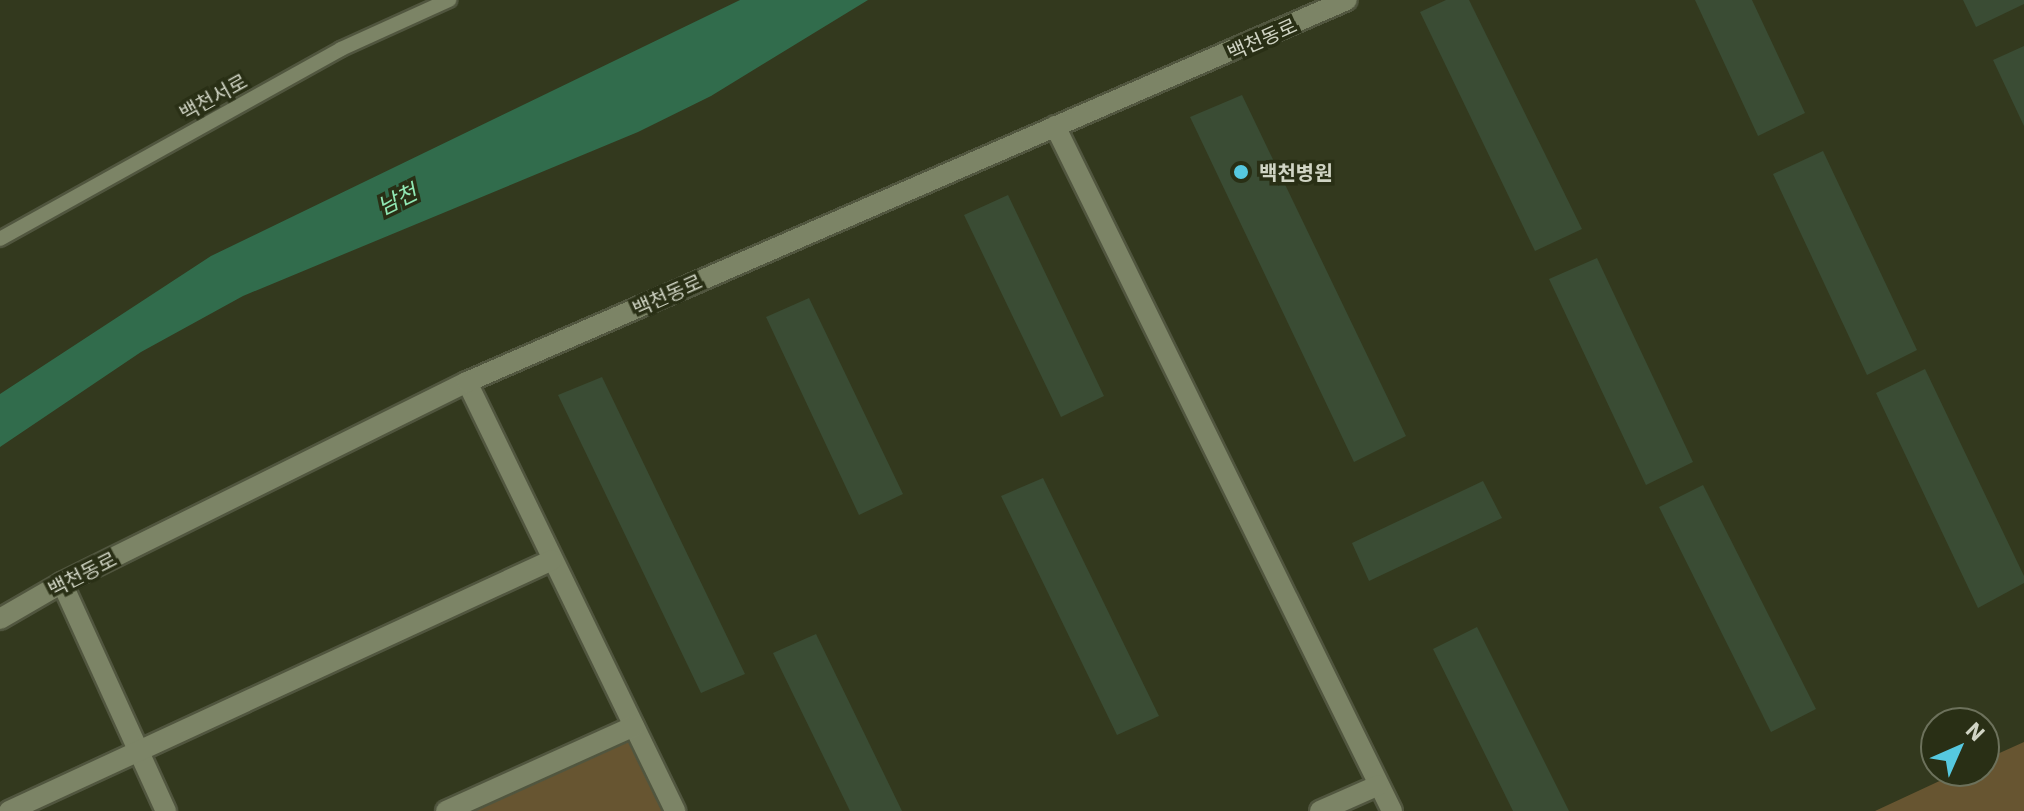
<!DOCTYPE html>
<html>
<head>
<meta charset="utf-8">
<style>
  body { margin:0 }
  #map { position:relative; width:2024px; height:811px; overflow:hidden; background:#33391e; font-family:"IBM Plex Sans","Noto Sans KR",sans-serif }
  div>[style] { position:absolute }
  .green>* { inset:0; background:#675531 }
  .water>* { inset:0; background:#316c4c }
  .building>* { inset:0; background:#3a4c34 }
  .roads { filter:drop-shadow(2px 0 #51563f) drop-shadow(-2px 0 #51563f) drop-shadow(0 2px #51563f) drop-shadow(0 -2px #51563f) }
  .service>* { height:14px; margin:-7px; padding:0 7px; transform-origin:7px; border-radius:7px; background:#7c8466 }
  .minor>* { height:20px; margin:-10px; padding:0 10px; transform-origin:10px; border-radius:10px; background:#7c8466 }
  .dots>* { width:22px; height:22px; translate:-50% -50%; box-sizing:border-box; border:4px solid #292f15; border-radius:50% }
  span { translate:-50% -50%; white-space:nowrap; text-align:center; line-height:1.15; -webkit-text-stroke:7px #292f15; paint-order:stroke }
  .street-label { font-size:20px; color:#d0d4c4 }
  .poi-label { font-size:20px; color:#d0d4c4; font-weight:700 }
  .left { translate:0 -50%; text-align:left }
  .water-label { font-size:22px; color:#91e9b5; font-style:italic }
  .north { position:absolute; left:1920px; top:707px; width:80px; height:80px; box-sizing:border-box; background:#292f15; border:2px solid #6c715b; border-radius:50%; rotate:45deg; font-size:22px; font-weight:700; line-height:32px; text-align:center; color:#d0d4c4 }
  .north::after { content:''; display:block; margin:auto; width:28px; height:36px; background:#56c9e0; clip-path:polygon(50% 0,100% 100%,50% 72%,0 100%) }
</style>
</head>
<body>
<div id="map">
  <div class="green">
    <i style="clip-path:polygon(634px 726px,675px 811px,446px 811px)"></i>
    <i style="clip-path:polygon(2024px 742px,2024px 811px,1875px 811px,1961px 771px,1984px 771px,1984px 760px)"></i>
  </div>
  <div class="water">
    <i style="clip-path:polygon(740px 0,868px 0,711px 96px,638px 132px,243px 296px,141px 352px,0 447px,0 394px,211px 256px)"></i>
  </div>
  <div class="building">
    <i style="clip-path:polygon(1446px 0,1469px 0,1582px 229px,1535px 251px,1420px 12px)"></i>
    <i style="clip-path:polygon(1695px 0,1752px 0,1805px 113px,1758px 136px)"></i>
    <i style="clip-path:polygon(1963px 0,2024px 0,2024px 4px,1976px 27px)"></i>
    <i style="clip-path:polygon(2024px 46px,2024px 126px,1993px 60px)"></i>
    <i style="clip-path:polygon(1242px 95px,1406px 436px,1354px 462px,1190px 117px)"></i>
    <i style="clip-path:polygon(1823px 151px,1917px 350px,1867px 375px,1773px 174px)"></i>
    <i style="clip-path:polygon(1008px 195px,1104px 396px,1061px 417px,964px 215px)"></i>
    <i style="clip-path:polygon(1597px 258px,1693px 462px,1646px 485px,1549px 279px)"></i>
    <i style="clip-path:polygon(809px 298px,903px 494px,859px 515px,766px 317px)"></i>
    <i style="clip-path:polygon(1925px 369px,2024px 576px,2024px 583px,1978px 608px,1876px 393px)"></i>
    <i style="clip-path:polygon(602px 377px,745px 674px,701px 693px,558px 395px)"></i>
    <i style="clip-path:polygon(1043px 478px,1159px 716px,1117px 735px,1001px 496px)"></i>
    <i style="clip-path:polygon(1483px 481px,1502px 518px,1369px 581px,1352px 543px)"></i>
    <i style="clip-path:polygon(1703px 485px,1816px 709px,1771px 732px,1659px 507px)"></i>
    <i style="clip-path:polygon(1477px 627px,1569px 811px,1513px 811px,1433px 649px)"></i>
    <i style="clip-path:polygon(816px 634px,902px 811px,850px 811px,773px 653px)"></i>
  </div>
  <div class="roads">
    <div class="service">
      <i style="left:0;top:239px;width:390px;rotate:-29.1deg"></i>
      <i style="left:341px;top:49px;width:119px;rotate:-24.4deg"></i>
    </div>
    <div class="minor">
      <i style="left:1055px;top:126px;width:763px;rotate:63.8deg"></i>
      <i style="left:467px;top:382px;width:477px;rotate:64.1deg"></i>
      <i style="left:62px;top:583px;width:251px;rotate:65.5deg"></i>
      <i style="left:0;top:619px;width:72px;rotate:-30.1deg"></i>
      <i style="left:62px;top:583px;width:452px;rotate:-26.4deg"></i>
      <i style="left:467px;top:382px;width:959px;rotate:-23.47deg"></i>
      <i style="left:9px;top:811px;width:598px;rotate:-24.81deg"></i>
      <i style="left:446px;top:811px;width:206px;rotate:-24.3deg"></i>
      <i style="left:1320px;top:811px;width:64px;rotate:-23.8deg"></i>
    </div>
  </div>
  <div class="dots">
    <i style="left:1241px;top:172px;background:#56c9e0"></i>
  </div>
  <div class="street-label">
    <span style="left:1262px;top:39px;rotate:-24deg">백천동로</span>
    <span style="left:213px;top:97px;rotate:-29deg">백천서로</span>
    <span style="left:667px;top:295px;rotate:-24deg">백천동로</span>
    <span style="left:82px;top:574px;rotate:-27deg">백천동로</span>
  </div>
  <div class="poi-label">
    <span class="left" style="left:1259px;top:172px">백천병원</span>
  </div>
  <div class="water-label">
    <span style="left:397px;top:199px;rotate:-26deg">남천</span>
  </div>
  <div class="north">N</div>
</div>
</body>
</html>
